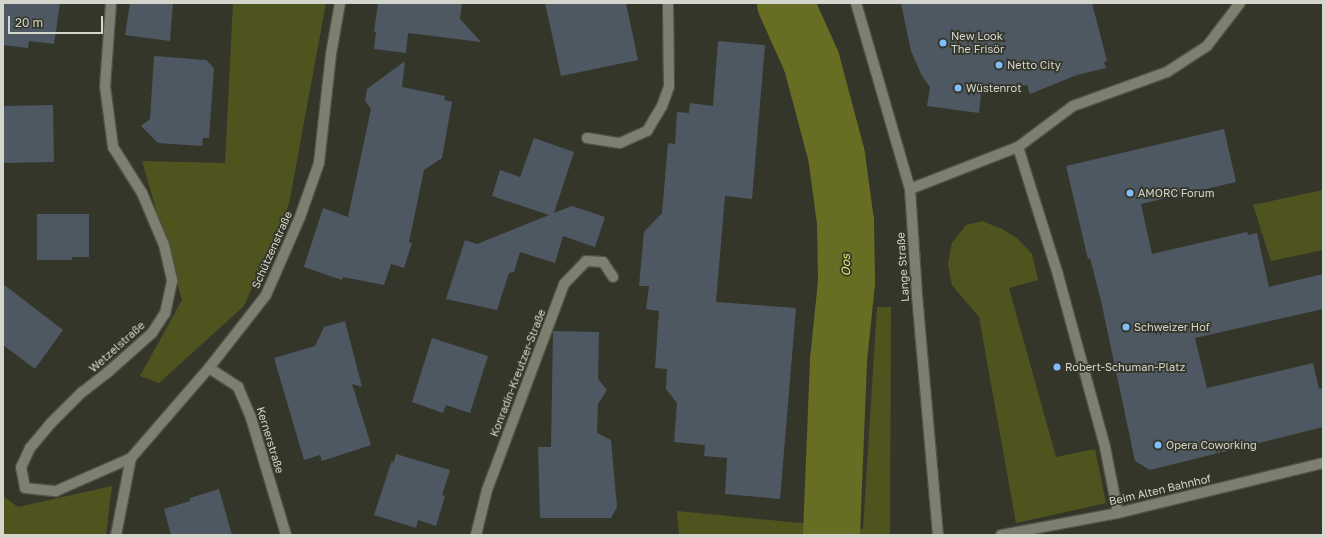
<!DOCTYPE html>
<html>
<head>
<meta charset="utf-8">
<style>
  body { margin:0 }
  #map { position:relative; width:1326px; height:538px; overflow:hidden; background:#35362a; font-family:"Golos Text",sans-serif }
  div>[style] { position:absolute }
  .green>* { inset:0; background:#4f541f }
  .river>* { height:57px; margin:-28.5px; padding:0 28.5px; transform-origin:28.5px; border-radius:28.5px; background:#676d23 }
  .building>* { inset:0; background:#4e5863 }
  .roads { filter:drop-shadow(1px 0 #505247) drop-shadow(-1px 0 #505247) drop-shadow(0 1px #505247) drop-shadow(0 -1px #505247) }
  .minor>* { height:10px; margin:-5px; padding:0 5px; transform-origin:5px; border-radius:5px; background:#7d7f70 }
  .dots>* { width:11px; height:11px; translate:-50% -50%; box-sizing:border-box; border:2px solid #35362a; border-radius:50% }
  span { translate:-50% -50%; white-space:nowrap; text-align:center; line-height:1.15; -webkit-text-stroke:3.5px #35362a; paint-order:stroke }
  .poi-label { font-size:11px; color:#d4d6ce }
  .left { translate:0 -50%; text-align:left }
  .street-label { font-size:11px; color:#d4d6ce }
  .water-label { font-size:12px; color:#dde96a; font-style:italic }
  .frame { position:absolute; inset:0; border:4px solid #d4d6ce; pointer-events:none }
  .scale { position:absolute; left:8px; top:16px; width:95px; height:18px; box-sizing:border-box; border:2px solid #d4d6ce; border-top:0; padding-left:5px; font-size:12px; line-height:14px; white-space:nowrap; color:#d4d6ce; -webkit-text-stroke:3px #35362a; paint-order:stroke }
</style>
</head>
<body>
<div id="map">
  <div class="green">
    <i style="clip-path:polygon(233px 3px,326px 3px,289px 204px,244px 306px,159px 383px,140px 376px,182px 300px,142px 161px,225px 163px)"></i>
    <i style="clip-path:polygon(1323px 190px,1323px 250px,1271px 261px,1253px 205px)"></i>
    <i style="clip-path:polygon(982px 221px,1002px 229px,1017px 238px,1032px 254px,1038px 280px,1009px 288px,1056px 457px,1095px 449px,1106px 503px,1016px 523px,979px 317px,952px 285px,948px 264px,952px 243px,966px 225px)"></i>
    <i style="clip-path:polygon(877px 307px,891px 307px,890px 535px,679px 535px,677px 511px,863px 529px)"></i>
    <i style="clip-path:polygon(112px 486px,106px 535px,3px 535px,3px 496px,18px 507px)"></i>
  </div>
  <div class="river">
    <i style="left:785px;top:3px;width:64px;rotate:65.9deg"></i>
    <i style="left:811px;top:61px;width:97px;rotate:75.1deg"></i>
    <i style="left:836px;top:155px;width:68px;rotate:82.3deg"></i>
    <i style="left:845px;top:222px;width:60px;rotate:89deg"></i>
    <i style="left:846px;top:282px;width:78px;rotate:95.9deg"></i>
    <i style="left:838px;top:360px;width:175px;rotate:92.3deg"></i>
  </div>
  <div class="building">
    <i style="clip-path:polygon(3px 3px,60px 3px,54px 44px,29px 41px,28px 48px,3px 45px)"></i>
    <i style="clip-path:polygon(130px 3px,173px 3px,170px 41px,125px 35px)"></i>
    <i style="clip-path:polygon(378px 3px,462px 3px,460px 19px,481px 42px,408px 33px,406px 53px,374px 49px,376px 32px,374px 32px)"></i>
    <i style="clip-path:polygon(545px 3px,626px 3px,638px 60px,561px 76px)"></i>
    <i style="clip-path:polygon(901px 3px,1092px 3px,1107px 61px,1104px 62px,1106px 68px,1077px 75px,1030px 94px,1027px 85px,981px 94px,979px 113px,927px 106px,930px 87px,922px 76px,911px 51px)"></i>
    <i style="clip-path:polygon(718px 41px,765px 45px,752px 199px,725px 196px,716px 302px,796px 308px,780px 499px,725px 494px,727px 458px,704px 456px,705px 445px,674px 442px,677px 403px,666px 389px,667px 369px,655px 368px,659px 311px,646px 309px,649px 286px,639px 286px,644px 232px,662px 213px,668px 143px,675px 144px,677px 112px,689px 113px,690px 103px,713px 106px)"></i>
    <i style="clip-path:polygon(154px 56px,206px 60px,214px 68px,209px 138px,203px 138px,202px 146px,158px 143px,141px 126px,150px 119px)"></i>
    <i style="clip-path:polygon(405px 61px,402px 87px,445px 96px,444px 100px,452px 102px,442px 158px,424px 170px,409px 242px,412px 243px,404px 268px,391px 264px,384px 285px,343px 277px,342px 280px,304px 267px,323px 208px,348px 217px,371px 109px,365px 101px,367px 89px)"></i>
    <i style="clip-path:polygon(53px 105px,54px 162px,3px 163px,3px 106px)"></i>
    <i style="clip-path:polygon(1224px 129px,1236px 182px,1141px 204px,1152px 254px,1247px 232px,1248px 235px,1257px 233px,1269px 287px,1323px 274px,1323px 309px,1195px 338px,1207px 388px,1313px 363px,1319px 389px,1323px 388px,1323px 427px,1150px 470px,1135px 461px,1101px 301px,1090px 258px,1088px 259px,1066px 166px)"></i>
    <i style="clip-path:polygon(534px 138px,574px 152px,554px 213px,572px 206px,605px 217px,595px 247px,563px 236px,555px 263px,520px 252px,514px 272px,509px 273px,497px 310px,446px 299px,465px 240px,477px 244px,549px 215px,492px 196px,500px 170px,520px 177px)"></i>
    <i style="clip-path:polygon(37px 214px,89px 214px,89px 257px,72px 257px,72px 260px,37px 260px)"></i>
    <i style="clip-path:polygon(3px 284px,63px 330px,35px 369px,3px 345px)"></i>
    <i style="clip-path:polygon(345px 321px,362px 387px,352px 384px,371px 445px,322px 461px,320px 455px,304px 460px,274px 358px,315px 346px,324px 327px)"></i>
    <i style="clip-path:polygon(553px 331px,599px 332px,598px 379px,607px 390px,598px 404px,597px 433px,611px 440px,617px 507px,611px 518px,540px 518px,538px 447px,551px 447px)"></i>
    <i style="clip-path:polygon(432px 338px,488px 356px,470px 413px,446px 405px,443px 413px,412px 402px)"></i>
    <i style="clip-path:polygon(396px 454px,450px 470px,442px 495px,445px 496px,436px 526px,418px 520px,416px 528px,374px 515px,392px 460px,393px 464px)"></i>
    <i style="clip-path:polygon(219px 489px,232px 535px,171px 535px,164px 509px,190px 501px,190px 498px)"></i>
  </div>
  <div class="roads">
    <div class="minor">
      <i style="left:111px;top:3px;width:83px;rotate:94.1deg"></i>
      <i style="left:105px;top:86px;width:62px;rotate:82.5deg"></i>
      <i style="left:113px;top:147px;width:54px;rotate:57.8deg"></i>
      <i style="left:142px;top:193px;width:56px;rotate:67.1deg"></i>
      <i style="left:164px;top:245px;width:37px;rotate:77deg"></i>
      <i style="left:172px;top:281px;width:33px;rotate:102deg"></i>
      <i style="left:165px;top:313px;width:24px;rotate:123deg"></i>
      <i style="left:152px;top:333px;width:59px;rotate:138.4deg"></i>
      <i style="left:108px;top:372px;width:33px;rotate:142deg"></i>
      <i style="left:82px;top:392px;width:44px;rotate:135deg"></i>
      <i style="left:51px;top:423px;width:33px;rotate:130deg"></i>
      <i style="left:30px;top:448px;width:21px;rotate:115deg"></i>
      <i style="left:21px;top:467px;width:21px;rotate:79deg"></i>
      <i style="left:25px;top:488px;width:31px;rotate:6deg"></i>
      <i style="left:56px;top:491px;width:82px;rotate:-23.7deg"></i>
      <i style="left:856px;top:3px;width:194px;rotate:73.8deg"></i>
      <i style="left:910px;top:189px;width:106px;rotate:86.2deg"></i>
      <i style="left:917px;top:295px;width:241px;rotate:85deg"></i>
      <i style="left:587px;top:138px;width:33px;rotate:9deg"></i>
      <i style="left:620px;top:143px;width:30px;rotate:-24deg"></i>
      <i style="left:647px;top:131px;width:29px;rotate:-59deg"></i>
      <i style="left:662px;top:106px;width:20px;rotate:-70deg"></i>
      <i style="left:669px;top:87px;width:84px;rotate:-90.7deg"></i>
      <i style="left:1018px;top:147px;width:134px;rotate:72.6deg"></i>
      <i style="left:1058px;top:275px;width:178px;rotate:74.7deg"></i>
      <i style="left:1105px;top:447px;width:67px;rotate:78.9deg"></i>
      <i style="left:910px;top:189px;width:116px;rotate:-21.3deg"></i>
      <i style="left:1018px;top:147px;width:69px;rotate:-36.7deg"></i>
      <i style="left:1073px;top:106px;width:100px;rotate:-19.9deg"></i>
      <i style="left:1167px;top:72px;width:48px;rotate:-33deg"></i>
      <i style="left:1207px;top:46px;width:54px;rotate:-52.5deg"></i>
      <i style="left:209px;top:368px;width:35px;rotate:33deg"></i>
      <i style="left:238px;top:387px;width:34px;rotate:67deg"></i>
      <i style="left:251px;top:418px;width:122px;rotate:73.3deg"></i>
      <i style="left:116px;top:535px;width:78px;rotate:-79deg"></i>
      <i style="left:131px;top:458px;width:119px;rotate:-49.1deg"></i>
      <i style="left:209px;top:368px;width:93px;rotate:-52deg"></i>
      <i style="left:266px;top:295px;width:85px;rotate:-66.4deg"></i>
      <i style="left:300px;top:217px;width:57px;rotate:-70.6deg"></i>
      <i style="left:319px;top:163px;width:110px;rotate:-83.7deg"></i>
      <i style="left:331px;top:54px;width:52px;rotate:-80deg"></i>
      <i style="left:476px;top:535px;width:46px;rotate:-76.3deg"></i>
      <i style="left:487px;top:490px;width:220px;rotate:-69.5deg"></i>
      <i style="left:564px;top:284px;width:32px;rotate:-46deg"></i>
      <i style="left:586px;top:261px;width:17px;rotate:3deg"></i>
      <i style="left:603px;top:262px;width:18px;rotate:56deg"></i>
      <i style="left:1001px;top:535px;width:119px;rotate:-10.6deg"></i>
      <i style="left:1118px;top:513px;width:211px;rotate:-13.7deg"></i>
    </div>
  </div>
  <div class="dots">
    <i style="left:943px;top:43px;background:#80bdfa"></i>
    <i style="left:999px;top:65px;background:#80bdfa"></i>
    <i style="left:958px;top:88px;background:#80bdfa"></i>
    <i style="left:1130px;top:193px;background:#80bdfa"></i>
    <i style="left:1126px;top:327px;background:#80bdfa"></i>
    <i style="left:1057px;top:367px;background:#80bdfa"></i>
    <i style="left:1158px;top:445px;background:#80bdfa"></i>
  </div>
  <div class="poi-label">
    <span class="left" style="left:951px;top:43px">New Look<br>The Frisör</span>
    <span class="left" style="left:1007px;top:65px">Netto City</span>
    <span class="left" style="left:966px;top:88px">Wüstenrot</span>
    <span class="left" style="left:1138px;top:193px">AMORC Forum</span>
    <span class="left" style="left:1134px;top:327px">Schweizer Hof</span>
    <span class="left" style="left:1065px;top:367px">Robert-Schuman-Platz</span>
    <span class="left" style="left:1166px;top:445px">Opera Coworking</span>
  </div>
  <div class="street-label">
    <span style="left:272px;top:250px;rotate:-66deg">Schützenstraße</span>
    <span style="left:903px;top:267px;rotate:-94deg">Lange Straße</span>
    <span style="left:117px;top:347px;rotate:-42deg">Wetzelstraße</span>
    <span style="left:518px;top:373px;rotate:-69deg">Konradin-Kreutzer-Straße</span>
    <span style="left:270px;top:440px;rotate:73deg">Kernerstraße</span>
    <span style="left:1160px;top:490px;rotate:-13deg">Beim Alten Bahnhof</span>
  </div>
  <div class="water-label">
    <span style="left:846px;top:265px;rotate:-90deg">Oos</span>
  </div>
  <div class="frame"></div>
  <div class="scale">20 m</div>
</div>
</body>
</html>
